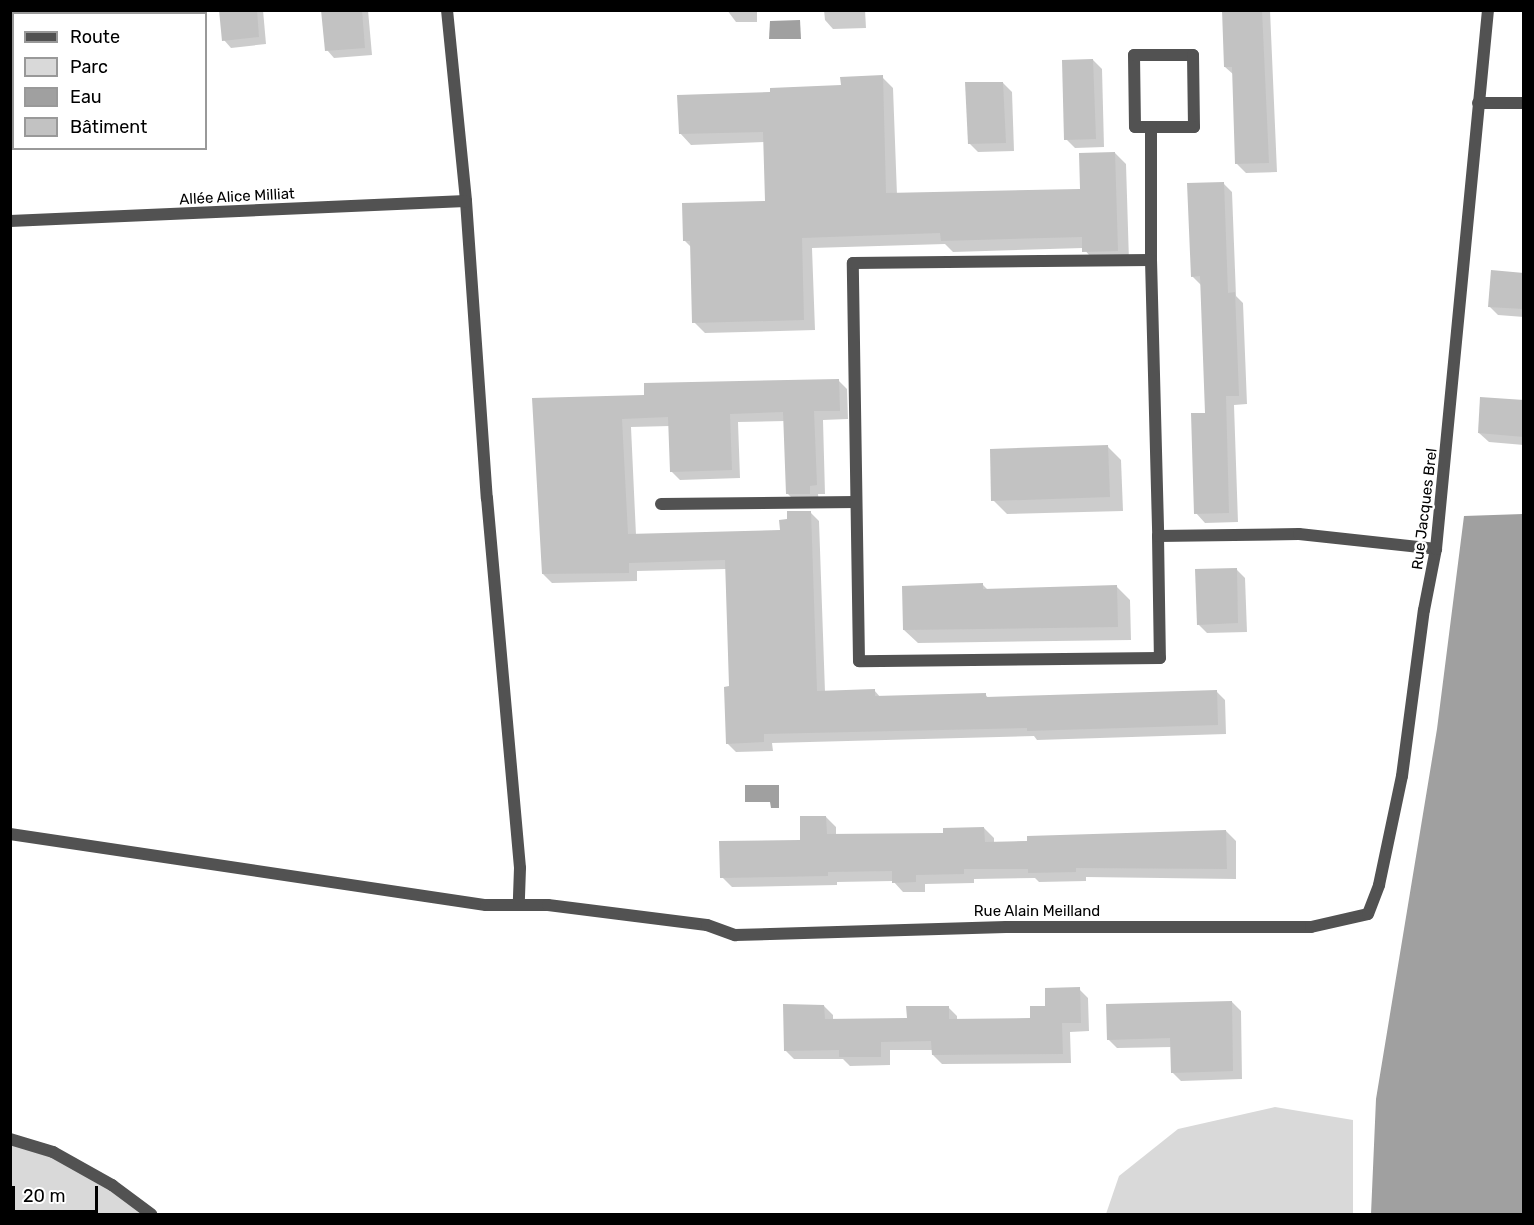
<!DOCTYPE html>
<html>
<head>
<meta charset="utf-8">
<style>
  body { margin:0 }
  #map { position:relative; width:1534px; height:1225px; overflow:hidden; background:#fff; font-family:Rubik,sans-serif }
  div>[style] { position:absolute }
  .green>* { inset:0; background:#d9d9d9 }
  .water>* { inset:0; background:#a0a0a0 }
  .shadow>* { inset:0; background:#0003 }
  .building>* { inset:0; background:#c2c2c2 }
  .street>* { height:12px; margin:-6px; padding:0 6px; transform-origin:6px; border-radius:6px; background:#525252 }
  span { translate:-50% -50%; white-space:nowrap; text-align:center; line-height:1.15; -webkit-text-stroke:5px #fff; paint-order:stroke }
  .street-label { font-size:15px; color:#000 }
  .frame { position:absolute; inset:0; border:12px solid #000; pointer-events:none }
  .legend { position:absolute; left:12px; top:12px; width:195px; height:138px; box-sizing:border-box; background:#fff; border:2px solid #999; margin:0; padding:8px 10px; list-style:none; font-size:18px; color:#000 }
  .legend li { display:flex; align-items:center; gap:12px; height:30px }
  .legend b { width:30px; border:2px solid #999 }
  .scale { position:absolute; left:12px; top:1186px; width:86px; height:27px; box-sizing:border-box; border:3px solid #000; border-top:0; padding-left:8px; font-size:18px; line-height:21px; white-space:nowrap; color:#000; -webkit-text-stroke:4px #fff; paint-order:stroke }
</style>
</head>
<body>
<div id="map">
  <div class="green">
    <i style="clip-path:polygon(1275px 1107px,1353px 1120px,1353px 1214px,1106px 1214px,1119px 1176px,1178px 1129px)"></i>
    <i style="clip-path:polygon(10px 1139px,53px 1152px,151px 1214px,11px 1214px)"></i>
  </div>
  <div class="water">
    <i style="clip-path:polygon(800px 20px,801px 39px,769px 39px,770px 21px)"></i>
    <i style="clip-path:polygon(1523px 514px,1523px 1214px,1371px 1214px,1376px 1099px,1437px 729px,1464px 516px)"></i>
    <i style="clip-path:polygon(745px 785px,779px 785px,779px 808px,771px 808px,770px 802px,745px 802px)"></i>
  </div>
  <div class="shadow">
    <i style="clip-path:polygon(75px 10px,116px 10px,116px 14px,75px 14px)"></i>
    <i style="clip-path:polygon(221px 10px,263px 10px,266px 44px,231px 48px,224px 40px)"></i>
    <i style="clip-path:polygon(322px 10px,368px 10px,372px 55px,334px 58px,327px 50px)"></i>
    <i style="clip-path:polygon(727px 10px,757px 10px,757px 22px,736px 22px)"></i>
    <i style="clip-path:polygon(824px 10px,865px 10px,866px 28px,833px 29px,825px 20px)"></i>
    <i style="clip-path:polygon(1224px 10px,1270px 10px,1277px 172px,1246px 173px,1237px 164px,1234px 75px,1225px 67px)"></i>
    <i style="clip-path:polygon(1093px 60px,1102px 69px,1104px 147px,1075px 148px,1066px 139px)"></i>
    <i style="clip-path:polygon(882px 77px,893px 88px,897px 195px,1081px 190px,1115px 153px,1126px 164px,1129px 261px,1095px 262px,1083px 248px,953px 252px,945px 244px,812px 248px,815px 330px,705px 333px,694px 322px,692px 248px,684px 240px,767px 202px,765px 142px,691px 145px,680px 133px,771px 94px,842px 87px)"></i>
    <i style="clip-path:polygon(1003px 83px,1012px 92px,1014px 151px,978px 152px,969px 143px)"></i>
    <i style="clip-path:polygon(1522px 156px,1524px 156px,1524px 204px)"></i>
    <i style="clip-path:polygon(1223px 183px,1232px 192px,1236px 296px,1243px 303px,1247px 404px,1234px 405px,1238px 522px,1205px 523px,1196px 513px,1206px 414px,1202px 286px,1192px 276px)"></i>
    <i style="clip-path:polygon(1524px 274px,1524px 317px,1498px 315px,1489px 306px)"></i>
    <i style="clip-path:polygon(838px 380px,847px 389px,848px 419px,823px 420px,825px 494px,818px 494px,819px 503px,797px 503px,788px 494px,785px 421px,738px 422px,740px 478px,680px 480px,671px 471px,670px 426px,631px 427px,636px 535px,781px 531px,810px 512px,819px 521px,825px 692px,874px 690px,881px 698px,985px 694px,989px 699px,1216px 691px,1225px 700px,1226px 734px,1037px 740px,1034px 736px,772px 743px,773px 751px,736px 752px,727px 743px,730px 688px,726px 569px,637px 571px,637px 581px,552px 583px,543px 574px,534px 399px,646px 397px)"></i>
    <i style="clip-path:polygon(1524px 402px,1524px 445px,1489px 442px,1479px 433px)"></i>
    <i style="clip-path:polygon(1107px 446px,1121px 460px,1123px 511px,1007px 514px,993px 500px)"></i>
    <i style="clip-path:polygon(1236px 569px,1245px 578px,1247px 632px,1207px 633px,1198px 624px)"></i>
    <i style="clip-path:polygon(983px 585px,988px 590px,1116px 586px,1130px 600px,1131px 640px,918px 643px,904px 630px)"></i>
    <i style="clip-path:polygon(826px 817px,836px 827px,836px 836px,945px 834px,984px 828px,994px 838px,994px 843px,1226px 831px,1236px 841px,1236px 879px,1086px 877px,1086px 881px,1039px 882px,1035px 878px,974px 879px,974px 883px,925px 884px,925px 892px,903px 892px,893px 881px,837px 882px,837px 885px,732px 887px,722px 877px,802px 841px)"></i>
    <i style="clip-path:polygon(1079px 989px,1088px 998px,1089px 1031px,1070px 1032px,1071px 1063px,942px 1064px,933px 1055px,933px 1050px,890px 1050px,890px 1065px,850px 1066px,843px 1059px,794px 1059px,785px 1050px,824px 1006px,833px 1015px,833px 1021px,908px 1020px,948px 1007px,957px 1016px,957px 1021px,1031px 1020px)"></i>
    <i style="clip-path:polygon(1232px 1002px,1241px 1011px,1242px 1079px,1181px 1081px,1172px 1072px,1172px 1047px,1117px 1048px,1108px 1039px)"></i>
  </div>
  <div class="building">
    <i style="clip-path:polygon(219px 10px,257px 10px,259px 37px,222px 41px)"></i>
    <i style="clip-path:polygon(321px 10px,362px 10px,365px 48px,325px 51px)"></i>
    <i style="clip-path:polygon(1222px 10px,1262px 10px,1269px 163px,1235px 164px,1232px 67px,1224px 67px)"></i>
    <i style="clip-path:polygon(1093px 59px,1096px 139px,1064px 140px,1062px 60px)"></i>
    <i style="clip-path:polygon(883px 75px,886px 193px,1080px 189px,1079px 153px,1115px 152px,1118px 251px,1082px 252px,1082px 237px,941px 241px,940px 233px,802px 238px,804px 320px,692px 323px,690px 241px,683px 241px,682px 203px,765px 201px,763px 132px,679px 134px,677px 95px,770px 92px,770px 88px,841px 85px,840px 77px)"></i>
    <i style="clip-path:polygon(965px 82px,1003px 82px,1006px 143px,968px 144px)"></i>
    <i style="clip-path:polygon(1224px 182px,1228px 293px,1235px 292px,1239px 396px,1226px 396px,1229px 513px,1194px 514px,1191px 413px,1205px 413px,1200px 276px,1191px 277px,1187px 183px)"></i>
    <i style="clip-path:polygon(1491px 270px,1524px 273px,1524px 309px,1488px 307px)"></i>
    <i style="clip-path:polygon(839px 379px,840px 411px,814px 411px,817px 485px,810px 486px,810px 494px,786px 494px,783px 412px,730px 414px,732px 470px,670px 472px,668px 417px,622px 419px,628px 534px,780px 530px,779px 520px,787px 519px,787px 511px,811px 511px,817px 691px,875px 689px,875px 696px,986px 693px,986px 697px,1217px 690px,1218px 725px,1027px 731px,1027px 728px,764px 734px,764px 742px,726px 744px,724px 687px,729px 686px,725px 560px,629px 563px,629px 573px,542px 574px,532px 398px,644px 395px,644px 383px)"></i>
    <i style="clip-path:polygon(1480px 397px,1524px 400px,1524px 437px,1478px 433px)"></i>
    <i style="clip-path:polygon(1108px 445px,1110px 497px,991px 501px,990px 449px)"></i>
    <i style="clip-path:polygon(1237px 568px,1238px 623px,1197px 625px,1195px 569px)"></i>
    <i style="clip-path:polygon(983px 583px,983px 589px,1117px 585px,1118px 627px,903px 630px,902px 586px)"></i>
    <i style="clip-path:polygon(800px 816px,826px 816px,827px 834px,943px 833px,943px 828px,984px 827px,985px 842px,1027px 841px,1027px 836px,1226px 830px,1227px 869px,1076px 868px,1076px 872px,1028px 873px,1028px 869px,964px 869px,964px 874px,916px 875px,916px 882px,892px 883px,892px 871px,828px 872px,828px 876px,720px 878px,719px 841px,800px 840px)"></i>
    <i style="clip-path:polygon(1080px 987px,1081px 1023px,1062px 1023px,1063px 1054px,932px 1055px,931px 1041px,881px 1042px,881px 1057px,839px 1057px,839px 1050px,784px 1051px,783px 1004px,824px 1005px,825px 1019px,907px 1018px,906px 1006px,949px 1006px,949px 1019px,1030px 1018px,1030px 1006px,1045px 1006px,1045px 988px)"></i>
    <i style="clip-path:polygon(1232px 1001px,1233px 1071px,1171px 1073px,1170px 1038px,1107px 1040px,1106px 1004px)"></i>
  </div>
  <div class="street">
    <i style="left:37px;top:10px;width:4px;rotate:90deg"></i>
    <i style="left:447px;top:10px;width:192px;rotate:84.3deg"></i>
    <i style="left:466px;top:201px;width:298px;rotate:86deg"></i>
    <i style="left:487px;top:498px;width:371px;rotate:84.9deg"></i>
    <i style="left:520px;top:868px;width:37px;rotate:92deg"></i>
    <i style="left:1478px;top:103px;width:46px"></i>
    <i style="left:1151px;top:127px;width:16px;rotate:180deg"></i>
    <i style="left:1135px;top:127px;width:72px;rotate:-90.8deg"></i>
    <i style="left:1134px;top:55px;width:59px"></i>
    <i style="left:1193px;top:55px;width:72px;rotate:89.2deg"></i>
    <i style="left:1194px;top:127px;width:43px;rotate:180deg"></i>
    <i style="left:1151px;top:127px;width:133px;rotate:90deg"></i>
    <i style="left:10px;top:221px;width:456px;rotate:-2.5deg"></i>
    <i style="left:661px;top:504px;width:195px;rotate:-0.6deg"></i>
    <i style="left:1158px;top:536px;width:122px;rotate:89.1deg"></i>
    <i style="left:1160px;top:658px;width:301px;rotate:179.4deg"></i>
    <i style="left:859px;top:661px;width:398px;rotate:-90.9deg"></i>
    <i style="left:853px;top:263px;width:298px;rotate:-0.6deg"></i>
    <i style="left:1151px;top:260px;width:276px;rotate:88.5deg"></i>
    <i style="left:1158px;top:536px;width:141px;rotate:-0.8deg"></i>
    <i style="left:1299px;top:534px;width:138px;rotate:6.2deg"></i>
    <i style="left:10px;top:834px;width:481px;rotate:8.5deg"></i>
    <i style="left:486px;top:905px;width:62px"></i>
    <i style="left:548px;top:905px;width:160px;rotate:7.2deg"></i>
    <i style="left:707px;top:925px;width:30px;rotate:20deg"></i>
    <i style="left:735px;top:935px;width:271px;rotate:-1.7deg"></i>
    <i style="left:1006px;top:927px;width:305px"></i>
    <i style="left:1311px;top:927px;width:58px;rotate:-12.8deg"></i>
    <i style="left:1368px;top:914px;width:31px;rotate:-69deg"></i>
    <i style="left:1379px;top:885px;width:111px;rotate:-78.1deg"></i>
    <i style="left:1402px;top:776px;width:167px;rotate:-82.5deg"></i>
    <i style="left:1424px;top:610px;width:62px;rotate:-78.9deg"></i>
    <i style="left:1436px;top:549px;width:542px;rotate:-84.49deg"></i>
    <i style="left:10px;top:1139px;width:45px;rotate:16.8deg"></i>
    <i style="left:53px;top:1152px;width:68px;rotate:29.2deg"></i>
    <i style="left:112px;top:1185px;width:49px;rotate:36.6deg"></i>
  </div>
  <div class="street-label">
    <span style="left:237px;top:197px;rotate:-3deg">Allée Alice Milliat</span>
    <span style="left:1425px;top:509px;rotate:-83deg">Rue Jacques Brel</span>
    <span style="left:1037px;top:912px">Rue Alain Meilland</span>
  </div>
  <div class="frame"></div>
  <ul class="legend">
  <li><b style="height:8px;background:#525252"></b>Route</li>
  <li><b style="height:16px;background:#d9d9d9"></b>Parc</li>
  <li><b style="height:16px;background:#a0a0a0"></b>Eau</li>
  <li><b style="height:16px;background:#c2c2c2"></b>Bâtiment</li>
  </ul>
  <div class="scale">20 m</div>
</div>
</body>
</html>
